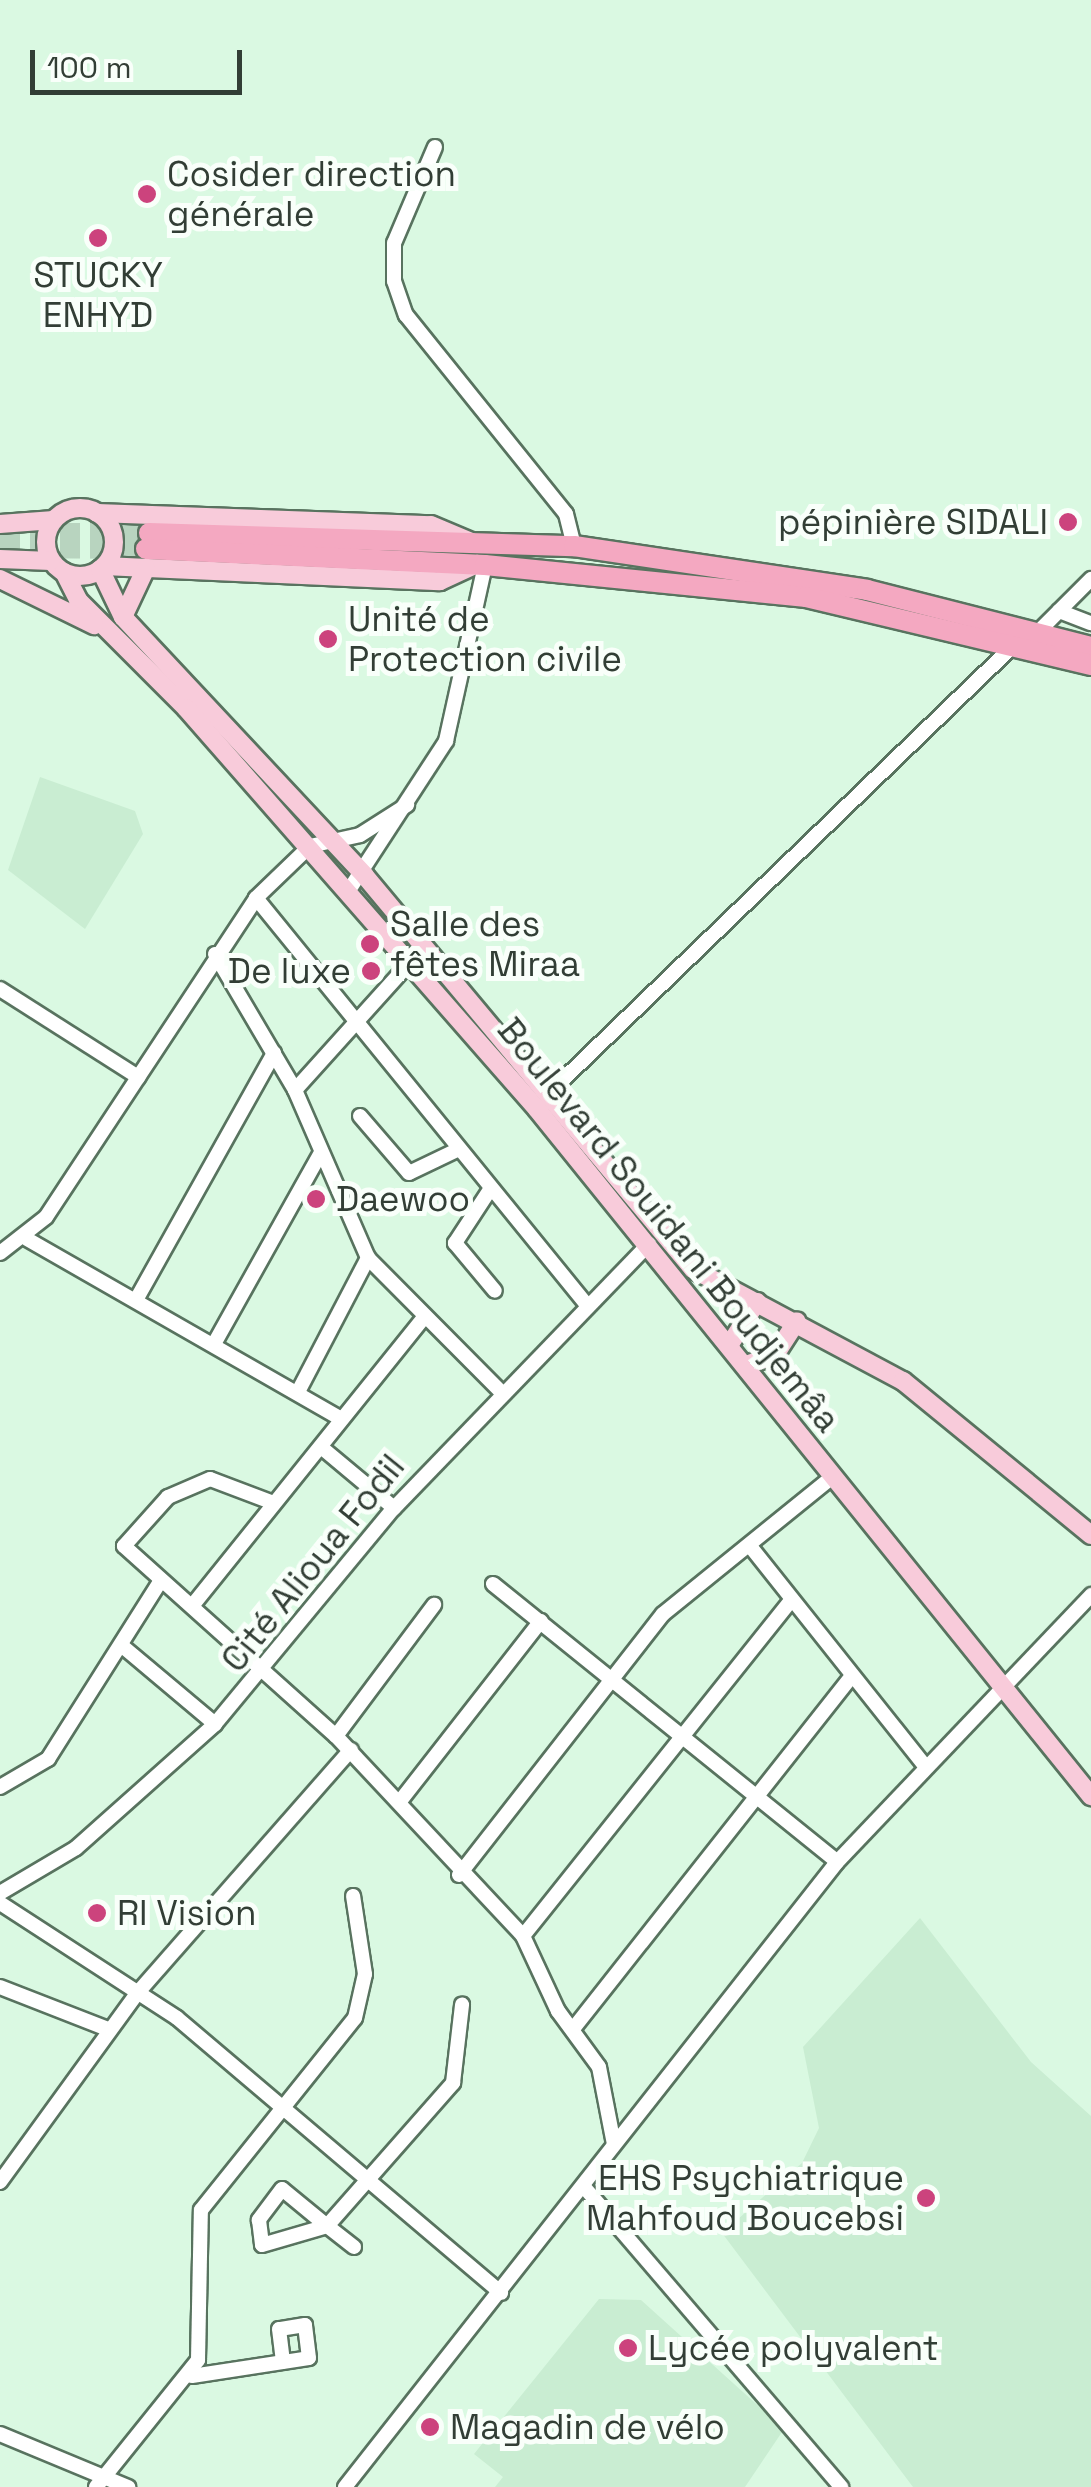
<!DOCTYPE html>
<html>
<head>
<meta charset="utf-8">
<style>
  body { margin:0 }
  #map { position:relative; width:1091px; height:2487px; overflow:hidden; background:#daf9e2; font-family:"Space Grotesk",sans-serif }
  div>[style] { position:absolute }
  .built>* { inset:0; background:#c9edd2 }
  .highway-tunnel>* { height:20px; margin-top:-10px; transform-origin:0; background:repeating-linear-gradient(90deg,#b8d4bf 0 20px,transparent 0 30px) }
  .roads { filter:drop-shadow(2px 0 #58735f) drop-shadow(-2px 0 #58735f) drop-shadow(0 2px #58735f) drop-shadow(0 -2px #58735f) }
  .minor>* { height:14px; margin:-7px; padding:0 7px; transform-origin:7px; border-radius:7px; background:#fff }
  .major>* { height:18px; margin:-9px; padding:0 9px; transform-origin:9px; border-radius:9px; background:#f8cbda }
  .major>.ring { margin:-9px; padding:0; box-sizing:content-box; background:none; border:18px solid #f8cbda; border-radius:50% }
  .highway>* { height:20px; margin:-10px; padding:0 10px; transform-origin:10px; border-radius:10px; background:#f4a8c1 }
  .dots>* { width:28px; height:28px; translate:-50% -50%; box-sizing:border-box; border:5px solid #f9fffa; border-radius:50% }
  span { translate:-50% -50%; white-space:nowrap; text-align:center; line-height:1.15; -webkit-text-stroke:10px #f9fffa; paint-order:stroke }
  .poi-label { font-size:35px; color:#323e35 }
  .left { translate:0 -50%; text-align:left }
  .right { translate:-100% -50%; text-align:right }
  .street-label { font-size:35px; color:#323e35 }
  .scale { position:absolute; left:30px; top:50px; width:212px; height:45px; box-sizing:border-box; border:5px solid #323e35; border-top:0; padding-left:12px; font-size:30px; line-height:35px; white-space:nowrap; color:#323e35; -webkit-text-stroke:8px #f9fffa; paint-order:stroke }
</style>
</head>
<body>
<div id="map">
  <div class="built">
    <i style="clip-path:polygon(40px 777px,135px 811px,143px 834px,85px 929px,8px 870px)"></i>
    <i style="clip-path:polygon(920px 1918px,1031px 2062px,1091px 2116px,1091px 2487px,913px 2487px,722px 2233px,802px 2163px,819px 2128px,803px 2047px)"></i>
    <i style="clip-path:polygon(599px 2299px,641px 2300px,784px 2429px,745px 2487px,495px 2487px,503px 2477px,474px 2454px)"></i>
  </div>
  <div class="highway-tunnel">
    <i style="left:0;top:533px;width:149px"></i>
    <i style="left:0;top:548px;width:146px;rotate:0.4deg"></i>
  </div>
  <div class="roads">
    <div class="minor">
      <i style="left:435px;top:147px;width:104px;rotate:113.1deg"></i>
      <i style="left:394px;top:243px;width:38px;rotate:90deg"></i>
      <i style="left:394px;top:281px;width:36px;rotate:71deg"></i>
      <i style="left:406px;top:315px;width:255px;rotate:51.2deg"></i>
      <i style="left:566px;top:514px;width:33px;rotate:76deg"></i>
      <i style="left:1059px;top:611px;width:34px;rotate:21deg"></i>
      <i style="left:1039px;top:631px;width:74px;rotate:-45deg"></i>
      <i style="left:349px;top:890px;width:178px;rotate:-56.9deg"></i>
      <i style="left:446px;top:741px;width:180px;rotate:-77.5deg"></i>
      <i style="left:256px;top:898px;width:525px;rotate:50.88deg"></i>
      <i style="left:215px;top:954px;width:158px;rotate:59.5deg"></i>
      <i style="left:295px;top:1090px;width:183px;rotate:66.5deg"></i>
      <i style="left:368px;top:1258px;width:187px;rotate:45.2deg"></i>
      <i style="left:0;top:989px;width:164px;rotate:32.5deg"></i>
      <i style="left:295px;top:1090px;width:175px;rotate:-48deg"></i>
      <i style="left:548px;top:1094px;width:649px;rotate:-43.94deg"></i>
      <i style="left:360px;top:1116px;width:75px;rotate:49.3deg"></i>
      <i style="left:409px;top:1173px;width:55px;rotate:-25.6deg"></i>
      <i style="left:491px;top:1188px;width:66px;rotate:123.2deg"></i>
      <i style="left:455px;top:1243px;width:62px;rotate:50.2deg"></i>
      <i style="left:27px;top:1239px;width:362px;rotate:29.8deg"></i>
      <i style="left:0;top:1253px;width:58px;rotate:-38deg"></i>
      <i style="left:46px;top:1217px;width:382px;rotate:-56.6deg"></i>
      <i style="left:256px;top:898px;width:75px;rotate:-43.9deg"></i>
      <i style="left:310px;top:846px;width:51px;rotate:-12.4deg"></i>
      <i style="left:360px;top:835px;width:56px;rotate:-32.6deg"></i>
      <i style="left:136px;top:1300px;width:283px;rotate:-60.8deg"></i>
      <i style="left:214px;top:1344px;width:218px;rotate:-60.8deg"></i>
      <i style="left:300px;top:1388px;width:147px;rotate:-62.4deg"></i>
      <i style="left:321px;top:1447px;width:95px;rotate:39.9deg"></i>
      <i style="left:271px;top:1502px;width:65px;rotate:-159.3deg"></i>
      <i style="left:210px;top:1479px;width:46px;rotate:156.8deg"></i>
      <i style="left:168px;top:1497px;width:66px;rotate:131.9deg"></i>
      <i style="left:124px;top:1546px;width:285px;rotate:41.9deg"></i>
      <i style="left:336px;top:1736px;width:274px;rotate:46.9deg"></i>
      <i style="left:523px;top:1936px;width:83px;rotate:65deg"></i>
      <i style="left:558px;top:2011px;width:69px;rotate:53.8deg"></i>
      <i style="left:599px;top:2067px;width:78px;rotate:79deg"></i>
      <i style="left:750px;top:1546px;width:281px;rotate:51.5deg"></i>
      <i style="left:493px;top:1584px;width:442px;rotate:38.9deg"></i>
      <i style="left:192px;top:1606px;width:368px;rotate:-51.2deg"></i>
      <i style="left:121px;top:1645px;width:123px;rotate:40deg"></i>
      <i style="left:336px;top:1736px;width:164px;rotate:-53.2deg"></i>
      <i style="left:0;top:1787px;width:56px;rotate:-30.3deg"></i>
      <i style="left:48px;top:1759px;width:212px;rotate:-57.7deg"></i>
      <i style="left:401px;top:1800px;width:227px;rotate:-52deg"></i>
      <i style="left:459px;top:1875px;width:331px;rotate:-52deg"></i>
      <i style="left:663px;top:1614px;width:215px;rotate:-39deg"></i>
      <i style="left:0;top:1893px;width:88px;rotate:-30.6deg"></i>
      <i style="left:76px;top:1848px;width:186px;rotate:-41.7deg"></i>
      <i style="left:215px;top:1724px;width:281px;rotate:-50.4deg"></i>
      <i style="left:394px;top:1508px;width:367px;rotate:-46deg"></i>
      <i style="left:0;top:1903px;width:211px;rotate:33deg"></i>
      <i style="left:177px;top:2018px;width:425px;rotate:40.3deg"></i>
      <i style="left:523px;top:1936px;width:428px;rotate:-51.4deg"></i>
      <i style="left:0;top:1987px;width:116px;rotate:21.3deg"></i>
      <i style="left:573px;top:2029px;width:449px;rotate:-51.7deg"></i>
      <i style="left:0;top:2182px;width:236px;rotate:-54deg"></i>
      <i style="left:139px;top:1991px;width:321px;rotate:-48.7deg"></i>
      <i style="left:585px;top:2188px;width:394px;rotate:49.4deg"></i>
      <i style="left:354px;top:2247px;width:34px;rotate:-142deg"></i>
      <i style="left:327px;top:2226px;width:58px;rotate:-140.6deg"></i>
      <i style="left:282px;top:2189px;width:39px;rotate:127deg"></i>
      <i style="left:259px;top:2220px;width:25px;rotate:83deg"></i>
      <i style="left:262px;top:2245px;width:68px;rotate:-16.3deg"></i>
      <i style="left:327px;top:2226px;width:191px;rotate:-48.6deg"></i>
      <i style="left:453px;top:2083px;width:79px;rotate:-83.4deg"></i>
      <i style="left:192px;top:2376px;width:118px;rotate:-8.7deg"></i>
      <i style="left:309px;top:2358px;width:33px;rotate:-97deg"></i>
      <i style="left:305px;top:2325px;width:26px;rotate:171deg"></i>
      <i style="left:279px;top:2329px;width:33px;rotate:83deg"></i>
      <i style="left:0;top:2434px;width:139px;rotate:22.5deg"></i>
      <i style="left:96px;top:2487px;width:163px;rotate:-51.2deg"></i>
      <i style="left:198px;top:2360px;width:150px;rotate:-88.9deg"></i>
      <i style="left:201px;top:2210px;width:246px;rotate:-51.3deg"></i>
      <i style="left:355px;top:2018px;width:45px;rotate:-77.2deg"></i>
      <i style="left:365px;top:1974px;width:79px;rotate:-98.7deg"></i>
      <i style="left:345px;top:2487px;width:795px;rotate:-51.79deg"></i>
      <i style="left:837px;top:1862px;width:369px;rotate:-46.4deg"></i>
    </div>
    <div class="major">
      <i class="ring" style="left:46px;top:508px;width:50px;height:50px"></i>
      <i style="left:97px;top:513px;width:334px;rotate:2.1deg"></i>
      <i style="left:431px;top:525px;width:49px;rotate:22.9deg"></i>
      <i style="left:0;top:524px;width:54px;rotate:-4.2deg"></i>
      <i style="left:0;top:559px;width:51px;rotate:2.2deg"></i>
      <i style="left:104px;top:566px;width:336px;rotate:2.6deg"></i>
      <i style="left:440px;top:581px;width:41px;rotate:-24.7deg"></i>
      <i style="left:100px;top:569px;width:53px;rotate:64.4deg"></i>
      <i style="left:123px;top:617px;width:354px;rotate:46.9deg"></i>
      <i style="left:365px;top:876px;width:512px;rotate:50.15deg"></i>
      <i style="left:693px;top:1269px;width:238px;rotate:28.1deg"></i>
      <i style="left:903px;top:1381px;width:243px;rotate:39.3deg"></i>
      <i style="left:64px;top:572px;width:31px;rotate:63deg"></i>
      <i style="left:78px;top:600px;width:153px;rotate:45deg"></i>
      <i style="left:186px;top:708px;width:533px;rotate:48.8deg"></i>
      <i style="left:537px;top:1109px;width:883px;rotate:51.12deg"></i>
      <i style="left:0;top:579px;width:105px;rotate:26.1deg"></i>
      <i style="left:123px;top:617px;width:54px;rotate:-64.9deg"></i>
      <i style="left:730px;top:1344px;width:50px;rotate:-57.3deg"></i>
      <i style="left:746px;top:1365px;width:31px;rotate:-19deg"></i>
      <i style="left:775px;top:1355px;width:40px;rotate:-57.1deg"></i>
    </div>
    <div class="highway">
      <i style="left:149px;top:533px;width:425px;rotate:1.8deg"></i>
      <i style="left:574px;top:546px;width:296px;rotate:8.5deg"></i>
      <i style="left:867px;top:590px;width:231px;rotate:14.3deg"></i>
      <i style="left:146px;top:549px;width:339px;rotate:2.7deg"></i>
      <i style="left:485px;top:565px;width:323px;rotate:5.7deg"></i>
      <i style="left:806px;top:597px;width:293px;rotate:13.4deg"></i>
    </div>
  </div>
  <div class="dots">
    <i style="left:147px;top:194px;background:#cc437d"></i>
    <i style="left:98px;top:238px;background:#cc437d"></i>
    <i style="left:1068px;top:522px;background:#cc437d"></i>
    <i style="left:328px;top:639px;background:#cc437d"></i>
    <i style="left:370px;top:944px;background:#cc437d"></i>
    <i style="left:371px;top:971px;background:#cc437d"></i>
    <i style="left:316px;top:1199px;background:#cc437d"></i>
    <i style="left:97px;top:1913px;background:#cc437d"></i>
    <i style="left:926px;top:2198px;background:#cc437d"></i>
    <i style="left:628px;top:2348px;background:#cc437d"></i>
    <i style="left:430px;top:2427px;background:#cc437d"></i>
  </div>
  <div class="poi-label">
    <span class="left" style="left:167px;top:194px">Cosider direction<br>générale</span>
    <span style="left:98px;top:295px">STUCKY<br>ENHYD</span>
    <span class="right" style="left:1048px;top:522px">pépinière SIDALI</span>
    <span class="left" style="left:348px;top:639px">Unité de<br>Protection civile</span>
    <span class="left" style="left:390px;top:944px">Salle des<br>fêtes Miraa</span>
    <span class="right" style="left:351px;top:971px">De luxe</span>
    <span class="left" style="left:336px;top:1199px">Daewoo</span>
    <span class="left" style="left:117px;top:1913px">RI Vision</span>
    <span class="right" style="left:904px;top:2198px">EHS Psychiatrique<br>Mahfoud Boucebsi</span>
    <span class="left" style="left:648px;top:2348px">Lycée polyvalent</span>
    <span class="left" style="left:450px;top:2427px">Magadin de vélo</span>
  </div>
  <div class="street-label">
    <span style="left:669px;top:1225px;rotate:51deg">Boulevard Souidani Boudjemâa</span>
    <span style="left:313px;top:1563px;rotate:-51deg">Cité Alioua Fodil</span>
  </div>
  <div class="scale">100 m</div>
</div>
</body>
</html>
